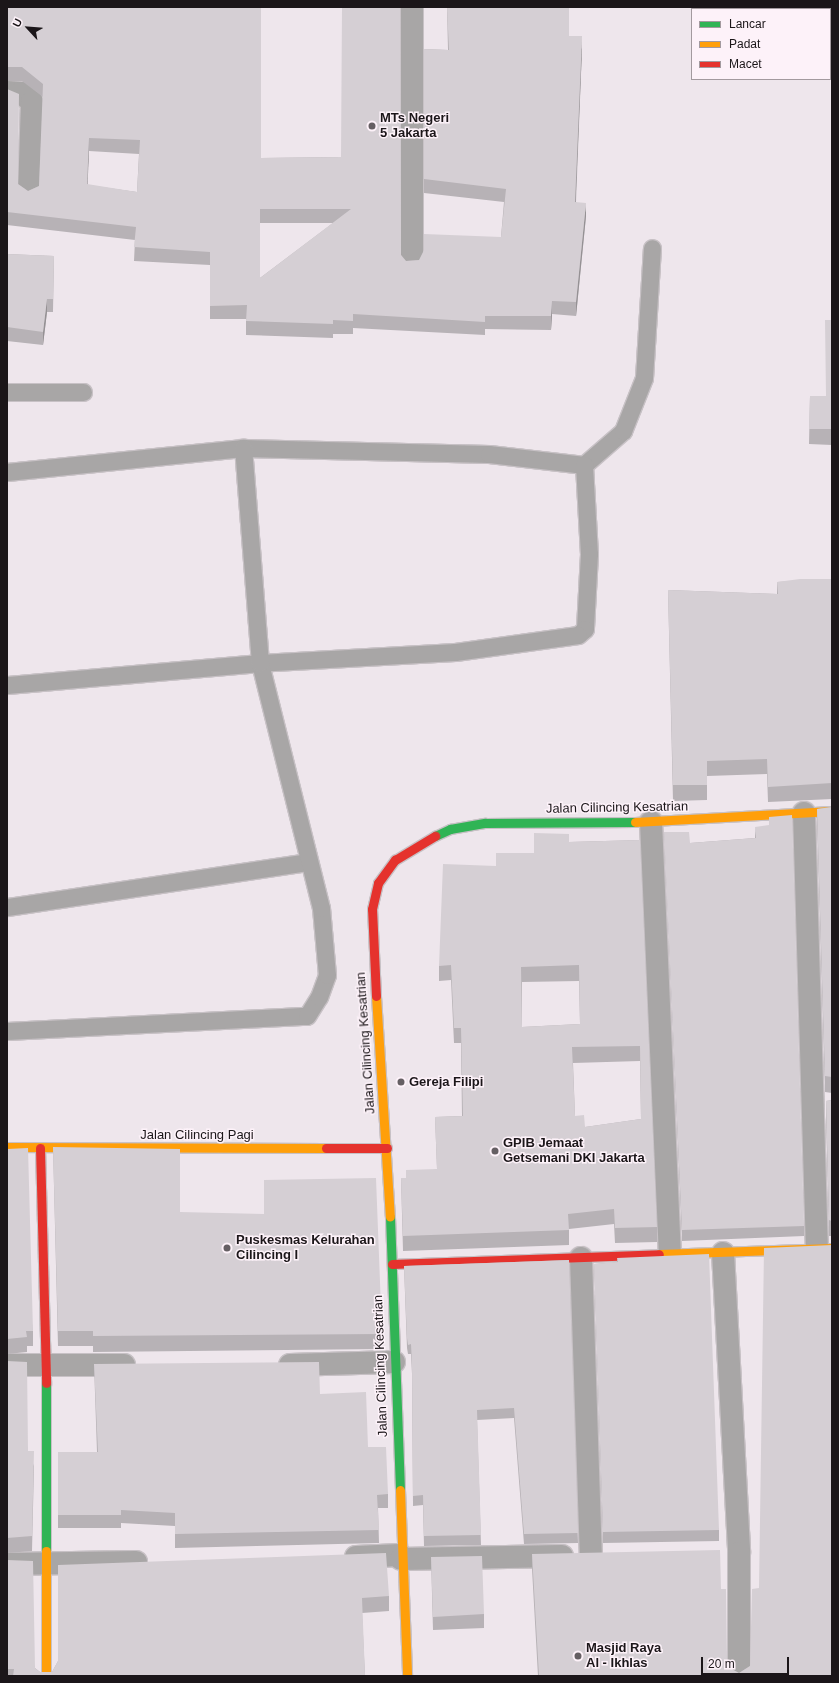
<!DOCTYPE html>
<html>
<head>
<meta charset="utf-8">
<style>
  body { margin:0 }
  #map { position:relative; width:839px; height:1683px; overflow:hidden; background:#eee6ec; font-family:Helvetica,sans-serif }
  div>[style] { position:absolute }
  .roads { filter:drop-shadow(1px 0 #c7c1c5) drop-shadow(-1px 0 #c7c1c5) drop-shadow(0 1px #c7c1c5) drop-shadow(0 -1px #c7c1c5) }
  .lane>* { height:17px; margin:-8.5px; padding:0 8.5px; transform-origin:8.5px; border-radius:8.5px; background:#a8a6a6 }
  .street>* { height:22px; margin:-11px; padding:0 11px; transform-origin:11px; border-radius:11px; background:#a8a6a6 }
  .fast>* { height:9px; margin:-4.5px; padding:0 4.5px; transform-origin:4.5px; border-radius:4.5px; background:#30b455 }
  .slow>* { height:9px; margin:-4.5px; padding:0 4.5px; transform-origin:4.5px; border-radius:4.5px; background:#ff9f0a }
  .jam>* { height:9px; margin:-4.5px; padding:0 4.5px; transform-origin:4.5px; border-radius:4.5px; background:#e5322d }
  .wall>* { inset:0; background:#b7b2b6 }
  .shaded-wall>* { inset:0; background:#959194 }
  .building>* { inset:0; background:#d5cfd4 }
  .dots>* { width:11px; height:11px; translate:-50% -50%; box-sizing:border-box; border:2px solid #fdf2f9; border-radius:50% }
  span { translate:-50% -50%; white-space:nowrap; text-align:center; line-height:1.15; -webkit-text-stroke:3px #fdf2f9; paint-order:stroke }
  .poi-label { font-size:13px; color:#1b1619; font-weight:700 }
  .left { translate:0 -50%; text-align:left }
  .street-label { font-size:13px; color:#1b1619 }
  .frame { position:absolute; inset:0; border:8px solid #1b1619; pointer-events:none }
  .legend { position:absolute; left:691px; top:8px; width:140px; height:72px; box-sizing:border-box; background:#fdf2f9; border:1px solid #a39a9f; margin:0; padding:5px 7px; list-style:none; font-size:12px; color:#1b1619 }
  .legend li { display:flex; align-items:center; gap:8px; height:20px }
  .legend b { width:20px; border:1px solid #a39a9f }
  .north { position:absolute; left:8px; top:8px; width:40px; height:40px; -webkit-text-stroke:3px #fdf2f9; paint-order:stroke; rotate:296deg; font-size:11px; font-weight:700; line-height:16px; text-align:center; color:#1b1619 }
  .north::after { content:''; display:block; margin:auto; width:14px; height:18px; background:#1b1619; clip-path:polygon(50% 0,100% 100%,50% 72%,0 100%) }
  .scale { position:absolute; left:701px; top:1657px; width:88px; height:18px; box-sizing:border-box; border:2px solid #1b1619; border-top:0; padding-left:5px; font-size:12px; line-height:14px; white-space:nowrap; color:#1b1619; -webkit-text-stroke:3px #fdf2f9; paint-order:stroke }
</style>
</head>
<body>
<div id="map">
  <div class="roads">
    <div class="lane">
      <i style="left:7px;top:392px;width:76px"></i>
      <i style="left:584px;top:465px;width:52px;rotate:-41.1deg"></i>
      <i style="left:623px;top:431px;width:57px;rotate:-68.4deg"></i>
      <i style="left:644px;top:378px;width:130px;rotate:-86.5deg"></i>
      <i style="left:7px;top:472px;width:237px;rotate:-5.8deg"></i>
      <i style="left:243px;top:448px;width:246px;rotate:1.4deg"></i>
      <i style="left:489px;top:454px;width:96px;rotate:6.6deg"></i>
      <i style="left:584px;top:465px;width:89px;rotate:86.8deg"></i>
      <i style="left:589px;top:554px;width:75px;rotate:93.1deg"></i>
      <i style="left:585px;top:629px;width:9px;rotate:139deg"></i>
      <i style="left:578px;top:635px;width:124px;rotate:172.1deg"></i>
      <i style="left:455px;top:652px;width:195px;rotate:176.8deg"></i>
      <i style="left:260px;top:663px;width:254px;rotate:175deg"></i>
      <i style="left:7px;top:907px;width:305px;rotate:-8.5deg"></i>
      <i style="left:7px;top:1031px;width:300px;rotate:-2.9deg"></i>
      <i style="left:307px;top:1016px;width:22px;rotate:-58deg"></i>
      <i style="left:319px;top:997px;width:23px;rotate:-70deg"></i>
      <i style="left:327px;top:975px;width:67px;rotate:-95.1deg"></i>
      <i style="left:321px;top:908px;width:252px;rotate:-104deg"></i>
      <i style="left:260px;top:663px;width:216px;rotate:-94.5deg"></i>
    </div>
    <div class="street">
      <i style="left:7px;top:92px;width:14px;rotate:4deg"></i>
      <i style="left:21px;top:93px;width:14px;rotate:39deg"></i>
      <i style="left:32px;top:102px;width:90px;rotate:91.9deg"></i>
      <i style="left:412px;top:263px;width:256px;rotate:-90deg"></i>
      <i style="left:804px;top:813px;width:435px;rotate:88.3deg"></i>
      <i style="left:651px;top:822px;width:433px;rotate:87.5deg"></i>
      <i style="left:723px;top:1253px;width:300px;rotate:86.9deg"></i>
      <i style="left:739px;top:1553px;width:123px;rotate:90deg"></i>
      <i style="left:581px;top:1258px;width:298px;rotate:88.1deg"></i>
      <i style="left:7px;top:1365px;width:117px"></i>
      <i style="left:290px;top:1365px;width:104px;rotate:-1.7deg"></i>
      <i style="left:356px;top:1557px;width:44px;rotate:-2.6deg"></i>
      <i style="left:401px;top:1559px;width:161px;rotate:-1.1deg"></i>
      <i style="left:7px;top:1564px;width:129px;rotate:-0.9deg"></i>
    </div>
    <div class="fast">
      <i style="left:435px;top:836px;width:17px;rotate:-25deg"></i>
      <i style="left:450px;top:829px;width:36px;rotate:-10deg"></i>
      <i style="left:485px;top:823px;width:150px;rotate:-0.4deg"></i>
      <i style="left:390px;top:1217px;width:273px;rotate:87.9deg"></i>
      <i style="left:46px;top:1383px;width:168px;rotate:90deg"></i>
    </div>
    <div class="slow">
      <i style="left:635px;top:822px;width:197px;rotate:-3.2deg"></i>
      <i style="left:376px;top:996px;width:221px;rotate:86.4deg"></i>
      <i style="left:7px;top:1147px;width:319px;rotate:0.2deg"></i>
      <i style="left:659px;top:1254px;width:173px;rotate:-2deg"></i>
      <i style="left:400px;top:1490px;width:186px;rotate:87.8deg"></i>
      <i style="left:46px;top:1551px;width:125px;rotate:90deg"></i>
    </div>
    <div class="jam">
      <i style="left:376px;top:996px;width:87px;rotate:-92.6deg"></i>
      <i style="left:372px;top:909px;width:27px;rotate:-77deg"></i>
      <i style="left:378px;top:883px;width:29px;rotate:-54deg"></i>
      <i style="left:395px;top:860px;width:47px;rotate:-31deg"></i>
      <i style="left:40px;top:1148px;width:235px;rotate:88.5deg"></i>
      <i style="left:326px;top:1148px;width:61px"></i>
      <i style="left:392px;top:1264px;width:267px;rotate:-2.1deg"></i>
    </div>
  </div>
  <div class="wall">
    <i style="clip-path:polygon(evenodd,7px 7px,279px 7px,279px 8px,261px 7px,261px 158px,341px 157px,401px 255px,406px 261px,419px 260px,501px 237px,504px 202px,424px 193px,424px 49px,448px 50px,447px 7px,569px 7px,569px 36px,582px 49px,576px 202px,586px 216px,576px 316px,552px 314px,551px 330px,485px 329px,485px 335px,353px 328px,353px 334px,333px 334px,333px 338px,246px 335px,246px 319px,210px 319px,210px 265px,134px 261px,135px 240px,7px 225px,7px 89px,18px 184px,28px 191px,39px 186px,43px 97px,22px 81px,7px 81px,7px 7px,89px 151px,139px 154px,137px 192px,87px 185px,89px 151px,7px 7px,260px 223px,333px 223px,260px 278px,260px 223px)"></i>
    <i style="clip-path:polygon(7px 254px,54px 256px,53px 312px,47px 312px,43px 345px,7px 341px)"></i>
    <i style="clip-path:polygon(832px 320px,832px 445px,809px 444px,810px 396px,826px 396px)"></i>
    <i style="clip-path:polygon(832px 579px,832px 799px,768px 802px,767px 774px,707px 776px,707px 800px,673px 801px,668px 590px,777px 594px,777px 582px)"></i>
    <i style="clip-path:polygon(832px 807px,832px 1093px,825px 1092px,817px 824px,817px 809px)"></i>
    <i style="clip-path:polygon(755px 827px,804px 1226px,804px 1236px,682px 1241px,664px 832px,690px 843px,755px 838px)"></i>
    <i style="clip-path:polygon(evenodd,640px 840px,657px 1227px,657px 1242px,615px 1243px,614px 1224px,569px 1229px,569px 1245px,403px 1251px,401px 1178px,406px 1178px,437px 1169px,435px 1117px,462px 1116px,461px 1043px,454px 1043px,451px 980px,439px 981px,439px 966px,496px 866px,534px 853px,569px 842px,640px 840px,579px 981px,580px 1024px,522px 1027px,522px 982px,579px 981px,640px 840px,640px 1061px,641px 1119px,585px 1127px,575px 1116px,573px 1063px,640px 1061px)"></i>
    <i style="clip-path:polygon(832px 1100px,832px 1236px,829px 1236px,826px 1117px,826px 1101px)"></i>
    <i style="clip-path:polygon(53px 1147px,180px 1212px,382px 1334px,382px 1349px,93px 1352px,93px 1346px,58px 1346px)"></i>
    <i style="clip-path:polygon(7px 1149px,33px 1331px,33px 1346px,27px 1346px,27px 1352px,7px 1354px)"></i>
    <i style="clip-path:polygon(617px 1258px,719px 1530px,719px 1541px,603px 1543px,594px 1264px,617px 1262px)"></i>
    <i style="clip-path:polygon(569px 1260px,578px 1543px,524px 1544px,514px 1418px,477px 1420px,481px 1545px,424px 1546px,423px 1505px,413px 1506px,412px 1374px,411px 1354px,408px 1354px,407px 1348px,404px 1266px)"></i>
    <i style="clip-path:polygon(7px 1361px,28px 1451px,34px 1466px,32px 1551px,7px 1553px)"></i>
    <i style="clip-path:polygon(94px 1364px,320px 1394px,368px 1447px,388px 1494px,388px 1508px,378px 1508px,379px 1543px,175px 1548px,175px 1526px,121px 1523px,121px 1528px,58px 1528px,58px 1452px,97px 1452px)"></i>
    <i style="clip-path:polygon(532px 1554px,721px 1589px,727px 1661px,728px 1667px,739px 1673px,750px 1666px,759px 1588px,832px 1676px,538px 1676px,532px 1569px)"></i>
    <i style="clip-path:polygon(431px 1557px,484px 1614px,484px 1628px,433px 1630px)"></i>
    <i style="clip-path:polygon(7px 1560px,35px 1668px,40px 1672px,52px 1672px,58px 1661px,58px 1565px,389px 1596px,389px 1611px,362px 1613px,365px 1676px,7px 1676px)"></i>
  </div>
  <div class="shaded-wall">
    <i style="clip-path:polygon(582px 36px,582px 49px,575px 215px,575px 202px)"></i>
    <i style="clip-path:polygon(89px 138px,89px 151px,87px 198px,87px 184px)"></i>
    <i style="clip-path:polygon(586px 203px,586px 216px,576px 316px,576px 302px)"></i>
    <i style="clip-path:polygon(47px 299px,47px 312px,43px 345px,43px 332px)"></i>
    <i style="clip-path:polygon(552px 301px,552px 314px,551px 330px,551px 316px)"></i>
  </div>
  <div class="building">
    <i style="clip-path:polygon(evenodd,7px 7px,261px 7px,261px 158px,341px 157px,342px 7px,400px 7px,401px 255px,406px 261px,419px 260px,424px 250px,424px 234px,501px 237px,506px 189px,424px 179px,424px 49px,449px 50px,447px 7px,569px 7px,569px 36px,582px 36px,575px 202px,586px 203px,576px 302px,552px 301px,551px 316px,485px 316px,485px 322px,353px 314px,353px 321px,333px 320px,333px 324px,246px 321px,247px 305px,210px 306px,210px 252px,134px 247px,136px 227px,7px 212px,7px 89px,19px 94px,18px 184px,28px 191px,39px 186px,43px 84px,22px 67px,7px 67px,7px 7px,89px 138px,140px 140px,137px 192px,87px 184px,89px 138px,7px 7px,260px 209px,351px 209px,260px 278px,260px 209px)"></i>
    <i style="clip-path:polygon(7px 254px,54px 256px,53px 299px,47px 299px,43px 332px,7px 327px)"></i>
    <i style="clip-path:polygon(825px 320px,832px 320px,832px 429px,809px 429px,810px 396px,826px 396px)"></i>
    <i style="clip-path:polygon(800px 579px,832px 579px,832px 783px,768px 787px,767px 759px,707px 761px,707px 785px,673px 785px,668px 590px,778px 594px,777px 582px)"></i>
    <i style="clip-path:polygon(832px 807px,832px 1077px,825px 1076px,817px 809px)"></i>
    <i style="clip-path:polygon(792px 815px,804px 1226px,682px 1230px,664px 832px,689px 832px,690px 843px,756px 838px,755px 827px,769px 825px,769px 817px)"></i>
    <i style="clip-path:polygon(evenodd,534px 833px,569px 834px,569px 842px,640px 840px,657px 1227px,615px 1228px,614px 1209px,568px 1214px,569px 1230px,403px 1236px,401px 1178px,406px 1178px,406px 1170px,437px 1169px,435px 1117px,463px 1116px,461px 1028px,454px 1028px,451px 965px,439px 966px,443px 864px,496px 866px,496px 853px,534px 853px,534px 833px,579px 965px,580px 1024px,522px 1027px,521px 967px,579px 965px,534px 833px,640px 1046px,641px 1119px,585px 1127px,584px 1115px,575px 1116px,572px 1047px,640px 1046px)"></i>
    <i style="clip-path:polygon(832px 1100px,832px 1221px,829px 1220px,826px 1101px)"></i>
    <i style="clip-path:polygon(53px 1147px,180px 1149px,180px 1212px,264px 1214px,264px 1180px,376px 1178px,382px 1334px,93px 1336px,93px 1331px,58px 1331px)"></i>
    <i style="clip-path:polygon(28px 1148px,33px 1331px,26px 1331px,27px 1337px,7px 1339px,7px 1149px)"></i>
    <i style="clip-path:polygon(832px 1245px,832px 1676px,539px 1676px,532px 1554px,720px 1550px,721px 1589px,726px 1589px,727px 1661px,728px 1667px,739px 1673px,750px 1666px,752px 1589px,759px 1588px,764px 1248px)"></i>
    <i style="clip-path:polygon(709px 1254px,719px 1530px,603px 1532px,594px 1264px,618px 1262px,617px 1258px)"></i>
    <i style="clip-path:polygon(569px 1260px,578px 1533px,524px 1534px,514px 1408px,477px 1410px,481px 1535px,424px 1536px,423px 1495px,413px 1496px,412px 1365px,411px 1344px,408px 1345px,407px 1338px,404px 1266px)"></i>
    <i style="clip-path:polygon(7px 1361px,27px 1362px,28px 1451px,34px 1451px,32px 1536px,7px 1538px)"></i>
    <i style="clip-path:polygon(319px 1362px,320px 1394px,366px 1392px,368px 1447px,386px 1447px,388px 1494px,377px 1495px,379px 1530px,175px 1534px,175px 1513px,121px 1510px,121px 1515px,58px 1515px,58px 1452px,98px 1452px,94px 1364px)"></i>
    <i style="clip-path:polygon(386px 1553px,389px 1596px,362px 1598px,365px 1676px,13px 1676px,14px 1669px,7px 1669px,7px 1560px,33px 1561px,35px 1668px,40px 1672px,52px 1672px,58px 1661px,58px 1565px)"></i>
    <i style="clip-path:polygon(482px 1556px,484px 1614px,433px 1617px,431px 1557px)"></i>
  </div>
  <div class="dots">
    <i style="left:372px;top:126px;background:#655f63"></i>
    <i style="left:401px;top:1082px;background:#655f63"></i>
    <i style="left:495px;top:1151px;background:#655f63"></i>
    <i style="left:227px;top:1248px;background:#655f63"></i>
    <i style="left:578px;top:1656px;background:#655f63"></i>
  </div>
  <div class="poi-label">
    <span class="left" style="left:380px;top:126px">MTs Negeri<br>5 Jakarta</span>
    <span class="left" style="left:409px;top:1082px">Gereja Filipi</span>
    <span class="left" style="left:503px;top:1151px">GPIB Jemaat<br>Getsemani DKI Jakarta</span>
    <span class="left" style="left:236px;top:1248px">Puskesmas Kelurahan<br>Cilincing I</span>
    <span class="left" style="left:586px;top:1656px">Masjid Raya<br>Al - Ikhlas</span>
  </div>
  <div class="street-label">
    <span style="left:617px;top:808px;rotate:-1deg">Jalan Cilincing Kesatrian</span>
    <span style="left:366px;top:1043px;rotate:-94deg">Jalan Cilincing Kesatrian</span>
    <span style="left:197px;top:1135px">Jalan Cilincing Pagi</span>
    <span style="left:381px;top:1366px;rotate:-92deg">Jalan Cilincing Kesatrian</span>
  </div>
  <div class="frame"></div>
  <ul class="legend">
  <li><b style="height:5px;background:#30b455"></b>Lancar</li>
  <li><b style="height:5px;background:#ff9f0a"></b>Padat</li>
  <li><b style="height:5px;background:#e5322d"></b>Macet</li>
  </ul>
  <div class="north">U</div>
  <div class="scale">20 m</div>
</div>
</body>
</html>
